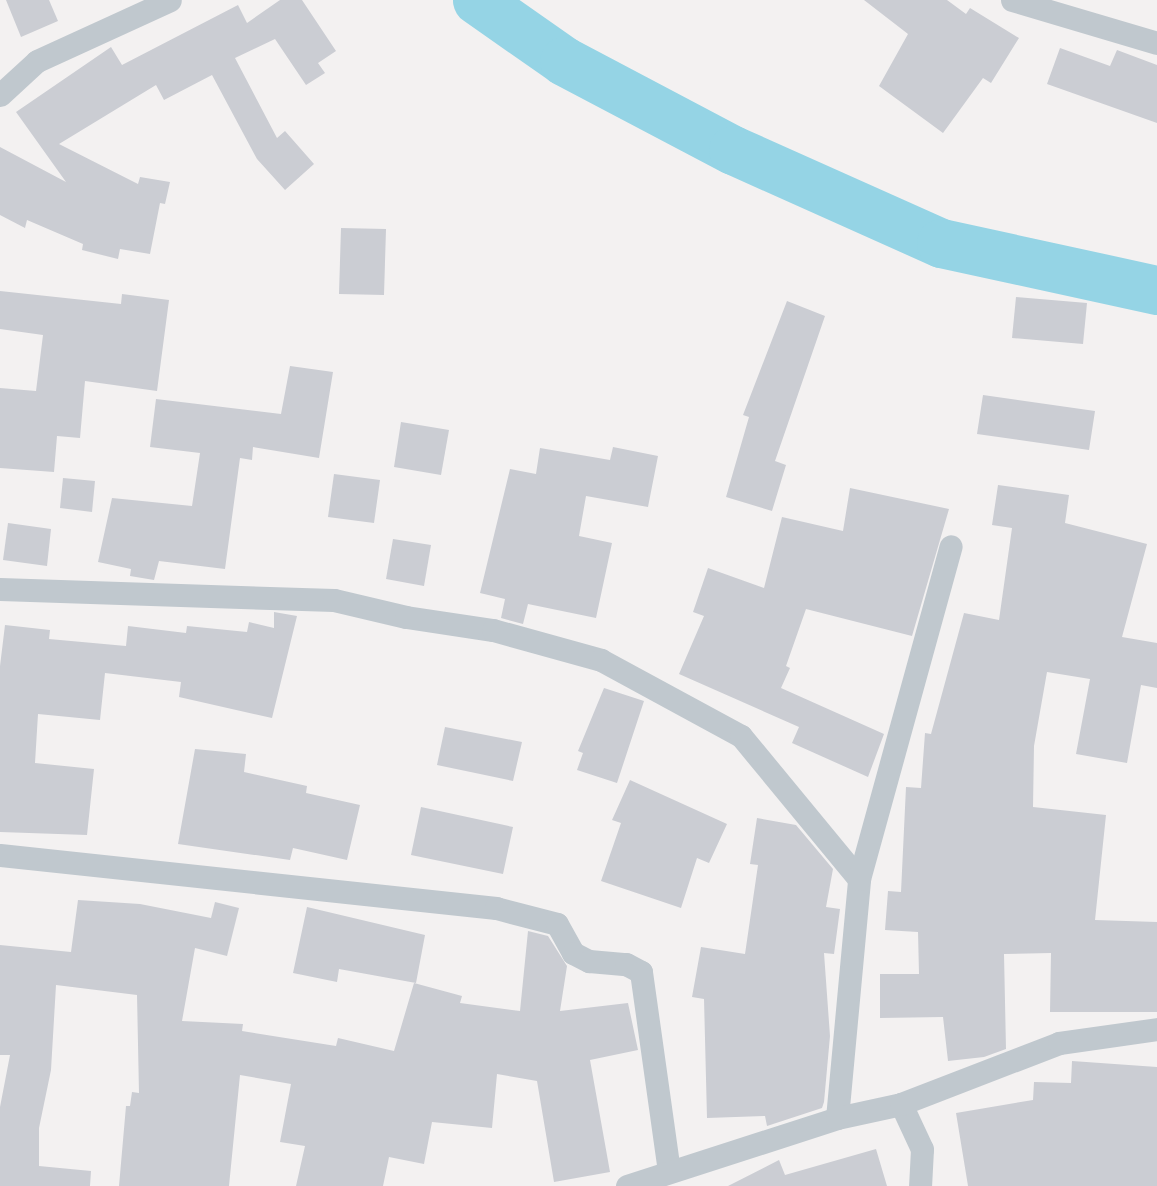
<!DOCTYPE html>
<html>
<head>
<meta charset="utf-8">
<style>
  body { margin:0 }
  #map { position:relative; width:1157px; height:1186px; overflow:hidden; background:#f3f1f1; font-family:Manrope,sans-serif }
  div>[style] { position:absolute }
  .river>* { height:49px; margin:-24.5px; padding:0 24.5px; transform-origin:24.5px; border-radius:24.5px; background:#95d4e5 }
  .building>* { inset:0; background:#cbcdd3 }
  .minor>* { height:23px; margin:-11.5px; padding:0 11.5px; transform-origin:11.5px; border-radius:11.5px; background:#c0c8ce }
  span { translate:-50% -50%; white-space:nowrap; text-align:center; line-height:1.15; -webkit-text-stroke:7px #fff; paint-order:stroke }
</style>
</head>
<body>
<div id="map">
  <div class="river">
    <i style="left:477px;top:0;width:106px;rotate:35deg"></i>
    <i style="left:564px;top:61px;width:191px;rotate:27.8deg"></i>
    <i style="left:733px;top:150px;width:228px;rotate:24.1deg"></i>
    <i style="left:941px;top:243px;width:221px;rotate:12.3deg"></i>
  </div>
  <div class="building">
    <i style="clip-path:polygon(6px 0,49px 0,58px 21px,21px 37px)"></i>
    <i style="clip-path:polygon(280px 0,302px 0,336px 51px,318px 63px,325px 73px,306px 85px,275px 39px,235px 58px,277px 138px,285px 131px,314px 164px,285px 190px,257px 159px,212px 75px,164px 100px,156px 85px,59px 144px,138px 184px,140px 177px,170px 182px,165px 204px,160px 203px,150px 254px,120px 249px,118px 259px,82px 250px,83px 244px,27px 220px,25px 228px,0 215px,0 147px,66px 182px,16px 112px,111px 47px,122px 65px,238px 5px,247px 23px)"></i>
    <i style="clip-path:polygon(864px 0,947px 0,966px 14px,970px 8px,1019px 38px,991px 83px,983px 78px,943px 133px,879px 86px,908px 34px)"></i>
    <i style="clip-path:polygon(1060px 48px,1110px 66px,1117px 50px,1157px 65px,1157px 123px,1047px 84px)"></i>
    <i style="clip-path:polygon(341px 228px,386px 229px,384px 295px,339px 294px)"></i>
    <i style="clip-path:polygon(0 291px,121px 304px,122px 294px,169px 300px,157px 391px,85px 381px,80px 438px,57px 436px,54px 472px,0 468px,0 388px,36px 391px,43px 335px,0 329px)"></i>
    <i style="clip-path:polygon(1016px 297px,1087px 303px,1083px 344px,1012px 338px)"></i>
    <i style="clip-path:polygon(787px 301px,825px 316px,775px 461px,786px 465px,772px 511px,726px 497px,749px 417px,743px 415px)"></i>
    <i style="clip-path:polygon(290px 366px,333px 372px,319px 458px,253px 447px,252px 460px,240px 458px,225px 569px,159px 561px,154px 580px,130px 576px,131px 569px,98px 562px,112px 498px,192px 506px,200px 453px,150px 447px,156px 399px,281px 414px)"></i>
    <i style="clip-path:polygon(983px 395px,1095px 411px,1089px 450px,977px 434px)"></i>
    <i style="clip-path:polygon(401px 422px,449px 430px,441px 475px,394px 467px)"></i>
    <i style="clip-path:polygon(613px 447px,658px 456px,648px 507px,586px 496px,579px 536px,612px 543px,596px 618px,528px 604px,523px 624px,501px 618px,505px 599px,480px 593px,510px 469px,536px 474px,540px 448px,610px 460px)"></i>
    <i style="clip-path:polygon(334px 474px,380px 480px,374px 523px,328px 517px)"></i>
    <i style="clip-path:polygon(63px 478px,95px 481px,92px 512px,60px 508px)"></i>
    <i style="clip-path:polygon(998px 485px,1069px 495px,1065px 523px,1147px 544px,1122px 637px,1157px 643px,1157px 688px,1141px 685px,1127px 763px,1076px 754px,1090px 679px,1047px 672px,1034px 746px,1033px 807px,1106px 815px,1095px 920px,1157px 922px,1157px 1012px,1050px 1012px,1051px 953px,1004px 954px,1006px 1049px,984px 1057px,948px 1061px,943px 1017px,880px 1018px,880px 974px,919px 974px,918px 932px,885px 930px,888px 891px,901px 892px,906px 787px,921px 788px,925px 733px,931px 734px,964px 613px,999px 620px,1012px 528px,992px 525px)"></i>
    <i style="clip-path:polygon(850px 488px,949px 509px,912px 636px,806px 609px,786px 666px,790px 668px,781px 688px,884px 734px,868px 777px,792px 743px,799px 727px,679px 674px,704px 616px,693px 612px,708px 568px,764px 588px,782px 517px,843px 531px)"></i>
    <i style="clip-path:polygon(8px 523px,51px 529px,47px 566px,3px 560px)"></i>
    <i style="clip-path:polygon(393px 539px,431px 545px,424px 586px,386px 579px)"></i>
    <i style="clip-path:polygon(274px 612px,297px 616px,272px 718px,179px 697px,181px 682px,105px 673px,100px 720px,38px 714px,35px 763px,94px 769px,87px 835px,0 832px,0 666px,5px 625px,50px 630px,49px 639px,126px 646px,128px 626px,186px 633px,187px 626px,247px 632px,249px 622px,274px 628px)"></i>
    <i style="clip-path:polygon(604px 688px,644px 701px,617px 783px,577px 770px,583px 753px,578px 751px)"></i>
    <i style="clip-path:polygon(445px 727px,522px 742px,513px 781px,437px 765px)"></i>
    <i style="clip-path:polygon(195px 749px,246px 754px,244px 772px,307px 786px,306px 793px,360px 805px,347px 860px,293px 848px,290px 860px,178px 844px)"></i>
    <i style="clip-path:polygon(630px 780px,727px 824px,709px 863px,697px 858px,681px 908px,601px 881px,621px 823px,612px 820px)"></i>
    <i style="clip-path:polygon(421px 807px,513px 827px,503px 874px,411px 855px)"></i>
    <i style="clip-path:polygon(757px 818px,796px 825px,833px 869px,826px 907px,840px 909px,834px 954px,824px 953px,830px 1036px,824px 1102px,822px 1108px,767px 1126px,765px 1116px,707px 1118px,704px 999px,692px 997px,701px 947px,745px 954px,758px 865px,750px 864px)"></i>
    <i style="clip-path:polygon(78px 900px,140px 904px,211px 918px,215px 902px,239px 908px,227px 956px,195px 948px,182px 1021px,243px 1024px,242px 1031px,336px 1046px,338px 1038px,394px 1051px,414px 983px,462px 996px,460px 1003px,520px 1011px,528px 931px,548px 936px,567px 966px,560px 1011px,628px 1003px,638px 1050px,590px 1060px,610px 1172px,554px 1182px,537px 1081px,497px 1074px,492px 1128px,432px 1122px,424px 1164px,389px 1157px,383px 1186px,296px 1186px,305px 1146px,280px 1142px,291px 1084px,240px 1075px,229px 1186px,119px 1186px,126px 1106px,130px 1106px,132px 1092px,139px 1093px,137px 995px,56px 985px,51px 1070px,39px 1128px,39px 1166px,91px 1171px,90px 1186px,0 1186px,0 1107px,10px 1055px,0 1055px,0 945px,71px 952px)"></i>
    <i style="clip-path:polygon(307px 907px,425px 935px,416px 983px,339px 969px,337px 982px,293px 973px)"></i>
    <i style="clip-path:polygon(1072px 1061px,1157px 1067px,1157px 1186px,968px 1186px,956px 1113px,1033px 1100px,1034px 1082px,1071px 1083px)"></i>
    <i style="clip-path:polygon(876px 1149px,887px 1186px,728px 1186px,779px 1160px,785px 1175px)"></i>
  </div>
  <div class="minor">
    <i style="left:1012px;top:0;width:151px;rotate:16.5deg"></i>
    <i style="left:0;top:95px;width:50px;rotate:-42.6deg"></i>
    <i style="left:37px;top:61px;width:146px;rotate:-24.6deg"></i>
    <i style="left:0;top:589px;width:334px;rotate:1.9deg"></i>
    <i style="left:334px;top:600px;width:74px;rotate:13.3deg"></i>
    <i style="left:406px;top:617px;width:88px;rotate:8.5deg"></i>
    <i style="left:493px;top:630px;width:112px;rotate:15.5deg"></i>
    <i style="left:601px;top:660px;width:159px;rotate:28.5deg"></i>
    <i style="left:741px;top:736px;width:185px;rotate:50.5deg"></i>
    <i style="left:0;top:855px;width:499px;rotate:6.1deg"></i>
    <i style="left:496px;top:908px;width:63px;rotate:14.7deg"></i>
    <i style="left:557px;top:924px;width:33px;rotate:61deg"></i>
    <i style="left:573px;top:953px;width:18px;rotate:27deg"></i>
    <i style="left:589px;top:961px;width:37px;rotate:5deg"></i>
    <i style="left:626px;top:964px;width:17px;rotate:28deg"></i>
    <i style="left:641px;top:972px;width:200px;rotate:82deg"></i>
    <i style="left:901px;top:1104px;width:50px;rotate:65deg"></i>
    <i style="left:922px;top:1149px;width:37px;rotate:93deg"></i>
    <i style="left:837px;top:1118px;width:240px;rotate:-84.7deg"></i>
    <i style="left:859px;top:879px;width:345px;rotate:-74.6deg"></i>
    <i style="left:627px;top:1186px;width:221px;rotate:-17.9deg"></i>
    <i style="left:837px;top:1118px;width:66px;rotate:-12.3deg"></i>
    <i style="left:901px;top:1104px;width:169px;rotate:-21.1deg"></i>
    <i style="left:1059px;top:1043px;width:99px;rotate:-8.1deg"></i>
  </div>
</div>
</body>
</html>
